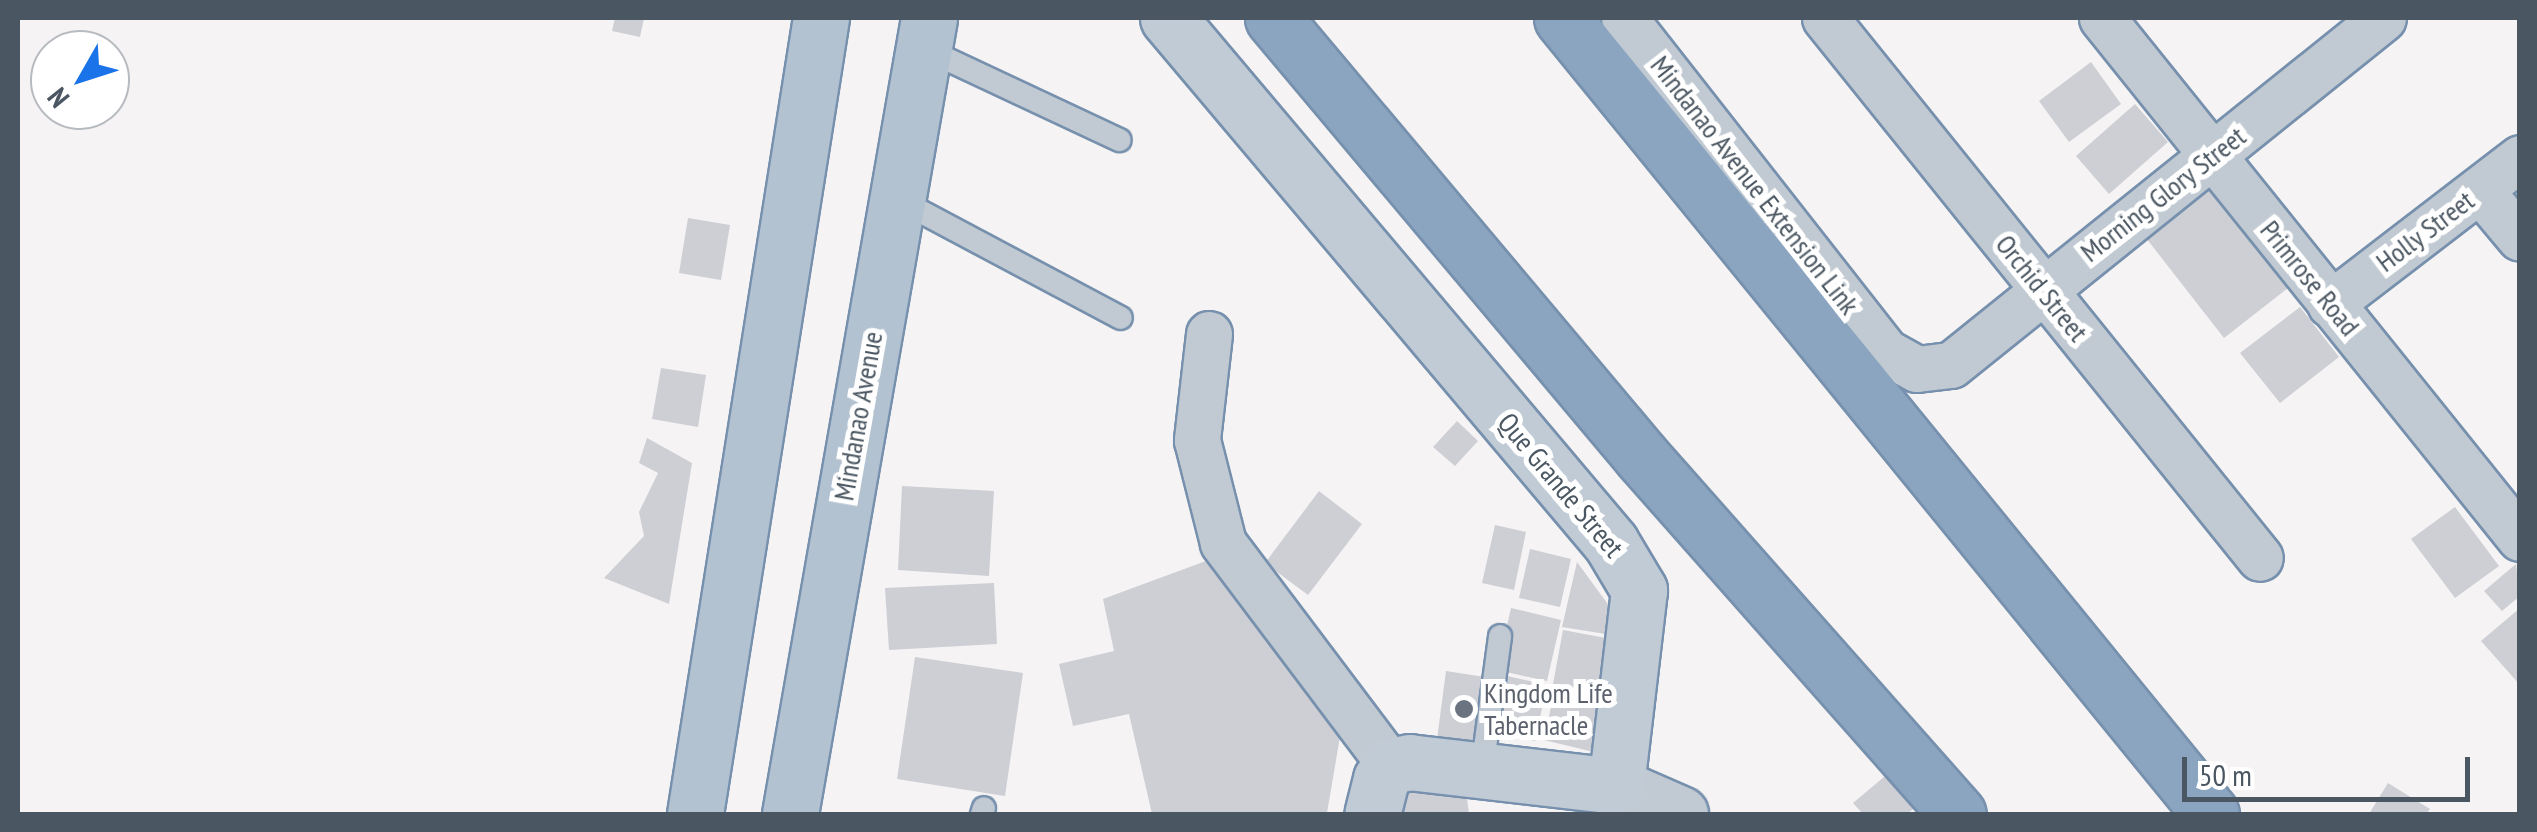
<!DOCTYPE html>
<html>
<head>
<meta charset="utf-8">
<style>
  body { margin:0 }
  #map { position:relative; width:2537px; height:832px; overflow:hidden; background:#f5f3f3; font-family:"PT Sans Narrow",sans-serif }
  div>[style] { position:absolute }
  .building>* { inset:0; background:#cdcfd5 }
  .roads { filter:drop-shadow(2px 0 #7690ad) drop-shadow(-2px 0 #7690ad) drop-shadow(0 2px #7690ad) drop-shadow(0 -2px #7690ad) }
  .service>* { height:22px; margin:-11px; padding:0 11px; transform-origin:11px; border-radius:11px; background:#c1cad2 }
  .minor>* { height:45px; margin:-22.5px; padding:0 22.5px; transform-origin:22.5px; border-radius:22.5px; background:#c1cad2 }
  .tertiary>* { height:55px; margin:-27.5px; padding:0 27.5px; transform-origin:27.5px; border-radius:27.5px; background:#c1cad2 }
  .secondary>* { height:55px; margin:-27.5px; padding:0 27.5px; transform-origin:27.5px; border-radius:27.5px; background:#c1cbd6 }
  .primary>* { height:55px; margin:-27.5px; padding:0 27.5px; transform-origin:27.5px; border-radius:27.5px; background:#b3c2d1 }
  .motorway>* { height:55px; margin:-27.5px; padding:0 27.5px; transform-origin:27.5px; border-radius:27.5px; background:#8ba5c1 }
  .dots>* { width:28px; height:28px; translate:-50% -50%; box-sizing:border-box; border:5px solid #fff; border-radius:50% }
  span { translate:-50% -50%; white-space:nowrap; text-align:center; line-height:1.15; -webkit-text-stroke:10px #fff; paint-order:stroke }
  .street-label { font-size:28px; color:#4a5661 }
  .worship-label { font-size:28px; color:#5b616d }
  .left { translate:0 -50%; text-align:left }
  .frame { position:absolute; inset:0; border:20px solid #4a5661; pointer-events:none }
  .north { position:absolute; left:30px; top:30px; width:100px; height:100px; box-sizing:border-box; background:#fff; border:2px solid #b7bbc0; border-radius:50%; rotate:231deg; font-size:28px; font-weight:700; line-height:40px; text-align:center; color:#4a5661 }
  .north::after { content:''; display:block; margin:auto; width:35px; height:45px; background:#1a73e8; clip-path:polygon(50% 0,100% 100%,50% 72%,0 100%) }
  .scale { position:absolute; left:2182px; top:757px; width:288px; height:45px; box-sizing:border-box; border:5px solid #4a5661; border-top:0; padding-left:12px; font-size:30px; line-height:35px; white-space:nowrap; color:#4a5661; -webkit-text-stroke:8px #fff; paint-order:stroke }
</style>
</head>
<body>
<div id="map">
  <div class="building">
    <i style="clip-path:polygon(615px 18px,644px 18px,640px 37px,612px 31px)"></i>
    <i style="clip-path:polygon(2091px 62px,2121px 104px,2069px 142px,2039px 101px)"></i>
    <i style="clip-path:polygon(2135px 104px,2168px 142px,2109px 194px,2076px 156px)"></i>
    <i style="clip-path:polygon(2211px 188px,2288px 288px,2224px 338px,2146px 238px)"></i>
    <i style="clip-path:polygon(688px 218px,730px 225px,721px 280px,679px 273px)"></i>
    <i style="clip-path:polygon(2300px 307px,2339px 357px,2280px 403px,2240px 353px)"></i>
    <i style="clip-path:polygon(661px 368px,706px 375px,698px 427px,652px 419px)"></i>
    <i style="clip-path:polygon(1457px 421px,1478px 441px,1455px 466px,1433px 447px)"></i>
    <i style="clip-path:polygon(647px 438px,692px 463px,669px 604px,604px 578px,644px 536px,639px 512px,658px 473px,639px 463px)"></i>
    <i style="clip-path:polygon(902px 486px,994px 491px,989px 576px,898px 570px)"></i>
    <i style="clip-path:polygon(1319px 491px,1362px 524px,1308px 595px,1265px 563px)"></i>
    <i style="clip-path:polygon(2455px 507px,2499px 566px,2455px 598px,2411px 539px)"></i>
    <i style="clip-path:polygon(1495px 525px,1526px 532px,1514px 590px,1482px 583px)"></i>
    <i style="clip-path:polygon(1530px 549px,1571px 559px,1560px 607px,1519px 598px)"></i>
    <i style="clip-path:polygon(1214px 558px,1341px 731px,1327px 813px,1152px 814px,1129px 714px,1073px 726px,1059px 664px,1114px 651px,1103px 599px)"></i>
    <i style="clip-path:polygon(1577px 562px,1610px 607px,1618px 636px,1562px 627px)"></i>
    <i style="clip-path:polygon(2516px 564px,2520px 596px,2502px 611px,2484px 591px)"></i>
    <i style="clip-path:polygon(994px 583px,997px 644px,889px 650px,885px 588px)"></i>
    <i style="clip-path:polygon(1511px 608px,1561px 620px,1547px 681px,1497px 670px)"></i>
    <i style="clip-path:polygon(2520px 608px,2520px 685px,2481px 641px)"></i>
    <i style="clip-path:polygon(1563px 630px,1622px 641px,1613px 695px,1553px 684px)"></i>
    <i style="clip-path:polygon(915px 657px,1023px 673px,1005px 796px,897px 779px)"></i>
    <i style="clip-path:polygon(1446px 671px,1491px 678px,1482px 746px,1437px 739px)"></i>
    <i style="clip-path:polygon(1503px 675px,1547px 685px,1535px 741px,1490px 730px)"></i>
    <i style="clip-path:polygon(1555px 688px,1614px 702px,1602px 754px,1544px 740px)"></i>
    <i style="clip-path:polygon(1891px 771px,1919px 804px,1907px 814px,1863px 814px,1853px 803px)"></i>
    <i style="clip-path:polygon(2388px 783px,2430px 809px,2426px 814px,2369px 814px)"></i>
    <i style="clip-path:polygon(1466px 790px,1469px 814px,1390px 814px,1396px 792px)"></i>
  </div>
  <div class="roads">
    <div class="service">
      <i style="left:923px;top:48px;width:217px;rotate:25.1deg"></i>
      <i style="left:899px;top:200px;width:251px;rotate:28deg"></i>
      <i style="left:1482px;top:770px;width:135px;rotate:-82.3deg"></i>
      <i style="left:982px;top:814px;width:6px;rotate:-72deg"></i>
    </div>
    <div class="minor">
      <i style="left:1624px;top:18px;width:424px;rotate:51.9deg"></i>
      <i style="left:1886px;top:352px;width:35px;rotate:29deg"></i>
      <i style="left:1917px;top:369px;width:34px;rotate:-7deg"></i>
      <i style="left:1951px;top:365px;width:554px;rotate:-38.77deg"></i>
      <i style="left:1825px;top:18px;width:693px;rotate:51.15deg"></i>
      <i style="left:2102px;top:18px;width:667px;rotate:51.21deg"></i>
      <i style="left:2480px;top:190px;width:62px;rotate:50.2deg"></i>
      <i style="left:2330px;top:304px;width:240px;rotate:-37.5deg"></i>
      <i style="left:1209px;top:334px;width:107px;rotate:96.5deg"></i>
      <i style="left:1197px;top:440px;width:106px;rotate:75.8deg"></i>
      <i style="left:1223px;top:543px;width:279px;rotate:53deg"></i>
    </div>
    <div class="tertiary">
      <i style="left:1616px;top:786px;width:70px;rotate:23.6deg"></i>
    </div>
    <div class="secondary">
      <i style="left:1168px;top:18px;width:687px;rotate:49.84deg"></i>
      <i style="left:1611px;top:543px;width:55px;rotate:59.2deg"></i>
      <i style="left:1639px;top:590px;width:197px;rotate:96.7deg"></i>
      <i style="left:1616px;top:786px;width:207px;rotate:-173.4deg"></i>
      <i style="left:1410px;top:762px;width:19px;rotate:168deg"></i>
      <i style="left:1391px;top:766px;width:16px;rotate:128deg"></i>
      <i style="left:1381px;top:779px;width:36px;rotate:104deg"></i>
    </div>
    <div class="primary">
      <i style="left:695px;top:814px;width:806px;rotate:-81.01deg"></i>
      <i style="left:790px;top:814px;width:808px;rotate:-80.09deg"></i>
    </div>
    <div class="motorway">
      <i style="left:1273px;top:18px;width:572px;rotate:49.96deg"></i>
      <i style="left:1641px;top:456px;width:478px;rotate:48.5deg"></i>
      <i style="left:1562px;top:18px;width:1027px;rotate:50.81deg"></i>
    </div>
  </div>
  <div class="dots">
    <i style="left:1464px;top:709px;background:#6b7280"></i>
  </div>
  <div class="street-label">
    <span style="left:1755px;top:185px;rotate:52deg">Mindanao Avenue Extension Link</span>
    <span style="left:2163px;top:194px;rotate:-38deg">Morning Glory Street</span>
    <span style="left:2425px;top:231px;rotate:-37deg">Holly Street</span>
    <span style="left:2310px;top:278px;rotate:51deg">Primrose Road</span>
    <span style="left:2042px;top:288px;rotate:51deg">Orchid Street</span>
    <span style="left:858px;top:416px;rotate:-80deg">Mindanao Avenue</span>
    <span style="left:1561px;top:485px;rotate:50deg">Que Grande Street</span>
  </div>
  <div class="worship-label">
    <span class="left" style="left:1484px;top:709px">Kingdom Life<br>Tabernacle</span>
  </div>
  <div class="frame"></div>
  <div class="north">N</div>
  <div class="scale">50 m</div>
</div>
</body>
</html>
